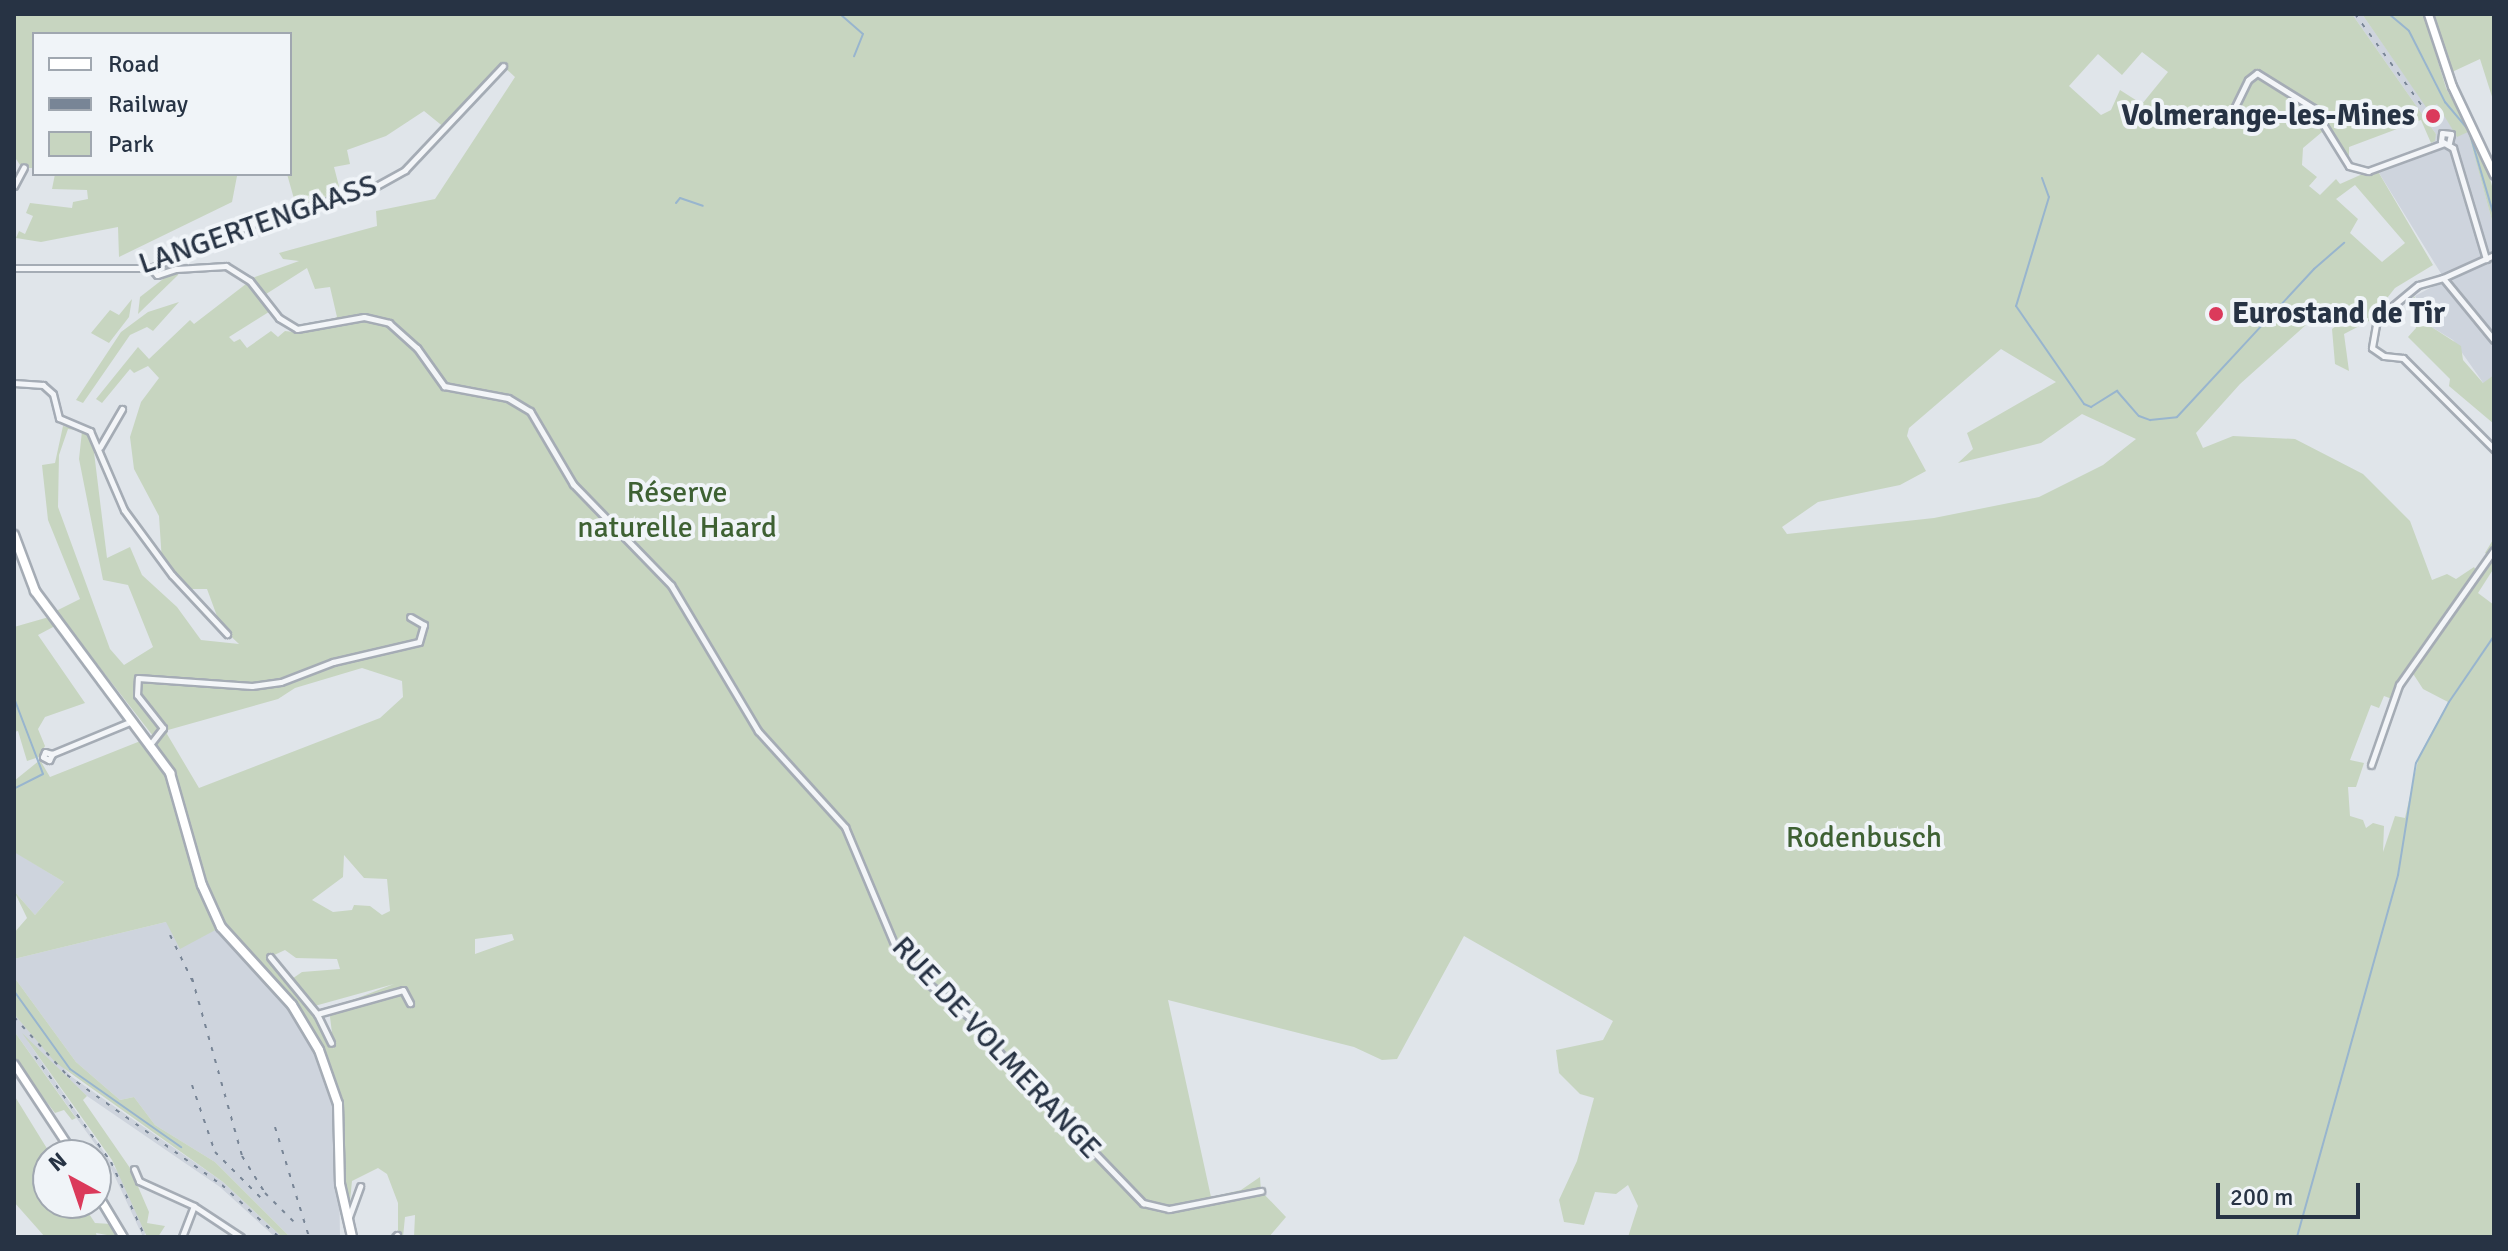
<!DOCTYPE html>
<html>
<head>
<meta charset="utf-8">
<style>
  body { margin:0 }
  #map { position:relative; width:2508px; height:1251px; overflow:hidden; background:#e0e5ea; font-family:Signika,sans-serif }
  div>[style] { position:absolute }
  .built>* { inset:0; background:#ced4dd }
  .green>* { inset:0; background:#c7d5c0 }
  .stream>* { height:2px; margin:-1px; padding:0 1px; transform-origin:1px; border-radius:1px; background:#98b5ce }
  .roads { filter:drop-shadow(2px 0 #a5acb5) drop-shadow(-2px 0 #a5acb5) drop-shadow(0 2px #a5acb5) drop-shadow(0 -2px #a5acb5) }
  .street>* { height:5px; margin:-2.5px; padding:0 2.5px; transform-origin:2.5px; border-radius:2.5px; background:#f3f5f8 }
  .secondary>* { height:7px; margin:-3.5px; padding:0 3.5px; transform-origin:3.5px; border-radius:3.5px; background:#fff }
  .primary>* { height:8px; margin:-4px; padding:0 4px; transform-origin:4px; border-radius:4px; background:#fff }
  .rail>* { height:2px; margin-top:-1px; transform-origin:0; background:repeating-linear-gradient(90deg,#788596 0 4px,transparent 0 12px) }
  .dots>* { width:22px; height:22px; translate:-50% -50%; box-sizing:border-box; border:4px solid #f0f4f8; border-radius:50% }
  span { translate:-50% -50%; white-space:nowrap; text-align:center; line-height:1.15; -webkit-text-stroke:8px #f0f4f8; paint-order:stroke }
  .poi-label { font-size:30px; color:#273344; font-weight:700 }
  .right { translate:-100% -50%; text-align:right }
  .left { translate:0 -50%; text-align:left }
  .street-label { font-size:30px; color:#273344 }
  .park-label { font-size:30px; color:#3e6133 }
  .frame { position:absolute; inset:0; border:16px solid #273344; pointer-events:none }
  .legend { position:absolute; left:32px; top:32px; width:260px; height:144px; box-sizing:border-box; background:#f0f4f8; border:2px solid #a0a7b0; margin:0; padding:10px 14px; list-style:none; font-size:24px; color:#273344 }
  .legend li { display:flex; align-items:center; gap:16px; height:40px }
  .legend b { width:40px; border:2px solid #a0a7b0 }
  .north { position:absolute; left:32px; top:1139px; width:80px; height:80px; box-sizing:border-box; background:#f0f4f8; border:2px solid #a0a7b0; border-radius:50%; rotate:320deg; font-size:22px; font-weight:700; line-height:32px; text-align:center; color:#273344 }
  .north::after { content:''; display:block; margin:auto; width:28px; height:36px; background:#db3a5b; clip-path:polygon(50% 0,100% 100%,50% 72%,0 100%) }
  .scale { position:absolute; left:2216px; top:1183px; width:144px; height:36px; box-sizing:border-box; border:4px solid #273344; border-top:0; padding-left:10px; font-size:24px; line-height:28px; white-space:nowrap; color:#273344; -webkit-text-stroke:6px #f0f4f8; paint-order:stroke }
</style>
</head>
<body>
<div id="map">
  <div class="built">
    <i style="clip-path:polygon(2352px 14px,2362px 14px,2428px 109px,2437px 103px,2457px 136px,2468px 131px,2494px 228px,2494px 375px,2484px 384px,2453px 340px,2430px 326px,2415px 296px,2445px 280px,2376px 168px,2431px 147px,2436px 134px)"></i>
    <i style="clip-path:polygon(15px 852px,64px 882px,35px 915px,14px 891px)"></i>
    <i style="clip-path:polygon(166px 922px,221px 927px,280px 990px,309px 1032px,338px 1104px,340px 1237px,290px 1237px,215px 1162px,155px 1125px,134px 1097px,120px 1100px,76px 1062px,14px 977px,14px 959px)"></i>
    <i style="clip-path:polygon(14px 1014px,72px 1077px,223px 1182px,282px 1237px,275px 1237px,220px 1187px,87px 1096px,27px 1040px,126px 1184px,146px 1232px,143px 1237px,108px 1162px,14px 1031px)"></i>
  </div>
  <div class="green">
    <i style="clip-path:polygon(evenodd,14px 14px,2352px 14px,2436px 134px,2435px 141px,2431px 143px,2421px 120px,2349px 147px,2349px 166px,2322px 132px,2303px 148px,2302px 165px,2317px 177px,2309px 186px,2320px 195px,2336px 179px,2340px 184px,2376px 168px,2433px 265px,2395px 288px,2369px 321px,2344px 334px,2349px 371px,2335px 364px,2332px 329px,2336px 326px,2326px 307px,2240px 384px,2196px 433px,2203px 448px,2233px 436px,2295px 439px,2363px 474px,2410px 521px,2432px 580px,2447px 574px,2456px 579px,2474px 567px,2477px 572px,2490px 556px,2485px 553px,2494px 538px,2494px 568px,2478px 593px,2494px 605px,2494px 1237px,1628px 1237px,1638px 1206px,1628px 1185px,1616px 1194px,1595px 1192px,1584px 1225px,1564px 1222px,1559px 1200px,1577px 1161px,1594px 1098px,1580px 1094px,1559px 1073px,1556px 1050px,1603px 1040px,1613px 1021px,1464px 936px,1397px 1059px,1382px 1060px,1354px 1047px,1168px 1000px,1211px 1197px,1241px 1190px,1260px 1177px,1261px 1191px,1286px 1217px,1269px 1237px,414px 1237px,415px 1215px,405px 1217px,403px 1237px,398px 1237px,398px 1203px,387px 1174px,378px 1168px,352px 1181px,349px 1211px,340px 1184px,340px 1118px,330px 1076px,292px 1005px,221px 927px,180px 949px,166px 922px,14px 959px,14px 933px,27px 918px,14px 891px,35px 915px,64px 882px,14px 852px,14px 781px,40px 760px,50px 777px,153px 736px,56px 611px,80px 599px,48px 520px,42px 465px,55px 463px,63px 426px,86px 431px,93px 444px,107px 558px,130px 547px,142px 575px,177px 607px,201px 640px,239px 644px,221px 627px,207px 589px,187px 589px,162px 562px,159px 516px,134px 469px,130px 437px,141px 402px,159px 378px,148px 366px,134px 373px,130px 369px,102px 403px,96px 399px,138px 347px,149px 359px,190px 320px,194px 324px,255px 277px,299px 261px,283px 259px,279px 253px,377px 226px,376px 211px,435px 199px,515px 77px,503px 66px,445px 128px,424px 111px,386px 136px,347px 150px,350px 164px,334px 167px,341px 194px,296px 206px,287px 174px,290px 34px,34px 34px,34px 168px,22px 168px,14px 156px,14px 14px,2142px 52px,2168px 72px,2142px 104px,2120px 90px,2111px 110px,2101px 115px,2069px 86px,2098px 54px,2122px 75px,2142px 52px,14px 14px,2355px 185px,2405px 243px,2382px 262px,2350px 233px,2358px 219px,2336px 199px,2355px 185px,14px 14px,307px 268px,315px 289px,330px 287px,337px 317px,302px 333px,285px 331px,278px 337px,271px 331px,247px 348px,240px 339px,234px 342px,229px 337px,272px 310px,263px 296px,307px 268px,14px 14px,2001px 349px,2056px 382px,1967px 433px,1973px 449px,1958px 463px,2041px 443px,2082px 414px,2136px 439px,2103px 465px,2039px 497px,1934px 518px,1787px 534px,1782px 527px,1818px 502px,1900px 485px,1926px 471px,1907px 436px,1909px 428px,2001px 349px,14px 14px,68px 429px,82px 431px,79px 459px,103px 580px,128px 585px,153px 647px,124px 665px,110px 649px,58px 507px,59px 455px,68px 429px,14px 14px,362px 668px,402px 681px,403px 697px,380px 718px,199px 788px,167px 734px,168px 730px,278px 699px,295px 688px,362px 668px,14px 14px,2410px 669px,2423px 689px,2448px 702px,2419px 756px,2405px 818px,2395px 816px,2383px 852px,2384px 826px,2373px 823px,2366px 828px,2363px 820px,2350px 816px,2348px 787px,2356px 787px,2364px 763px,2350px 760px,2371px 705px,2379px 708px,2384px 696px,2392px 699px,2410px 669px,14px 14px,344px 855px,364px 878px,387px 879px,390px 911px,382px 915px,370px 906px,354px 905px,352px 910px,333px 912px,312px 900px,343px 877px,344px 855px,14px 14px,512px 934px,514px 940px,475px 954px,475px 939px,512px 934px,14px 14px,285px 950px,296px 958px,337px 959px,340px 969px,302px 972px,289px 981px,270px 957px,285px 950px,14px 14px,394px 984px,329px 1009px,334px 1049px,311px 1007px,394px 984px)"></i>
    <i style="clip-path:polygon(2362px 14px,2424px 15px,2446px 88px,2484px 158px,2494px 193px,2494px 228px,2468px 132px,2457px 137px,2437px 104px,2428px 110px)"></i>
    <i style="clip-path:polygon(2432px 14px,2494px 14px,2494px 103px,2480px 59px,2452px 72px)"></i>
    <i style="clip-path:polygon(55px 174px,270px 174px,237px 176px,232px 202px,119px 257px,118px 227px,41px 242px,16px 238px,19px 231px,25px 234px,33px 216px,26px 213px,30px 203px,72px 208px,73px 202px,88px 199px,87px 190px,52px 189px)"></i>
    <i style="clip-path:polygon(176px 269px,180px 269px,178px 275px,138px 314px,140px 297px)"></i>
    <i style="clip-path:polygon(2414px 296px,2430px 326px,2461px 346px,2463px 360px,2483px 383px,2494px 375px,2494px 424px,2449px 386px,2450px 379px,2408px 337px,2416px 328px,2410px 306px)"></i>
    <i style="clip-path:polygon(132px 299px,129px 317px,109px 343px,91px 333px,110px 310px,119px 315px)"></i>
    <i style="clip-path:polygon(179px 302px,153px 331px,147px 327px,130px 335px,83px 403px,76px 400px,121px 332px,148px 312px)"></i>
    <i style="clip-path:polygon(49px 617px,55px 626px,38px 635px,85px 703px,45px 717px,38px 729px,45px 746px,39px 757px,27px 761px,18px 731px,14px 732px,14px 627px)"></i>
    <i style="clip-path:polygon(14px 977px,76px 1062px,120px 1100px,134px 1097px,155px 1125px,215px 1162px,290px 1237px,282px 1237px,223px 1182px,55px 1062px,14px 1014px)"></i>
    <i style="clip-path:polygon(14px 1031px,68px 1107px,76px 1118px,72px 1120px,64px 1110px,55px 1113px,33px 1084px,14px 1057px)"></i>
    <i style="clip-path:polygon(22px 1033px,87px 1096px,83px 1100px,130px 1168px,149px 1212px,147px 1223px,165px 1226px,158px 1237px,147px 1237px,112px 1160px)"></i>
    <i style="clip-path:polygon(14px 1095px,51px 1155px,48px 1203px,82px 1203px,95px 1223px,111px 1224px,118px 1237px,96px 1233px,97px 1237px,45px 1237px,14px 1202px)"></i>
  </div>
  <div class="stream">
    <i style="left:840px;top:14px;width:30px;rotate:41deg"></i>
    <i style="left:863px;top:34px;width:24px;rotate:112deg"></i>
    <i style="left:2389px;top:14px;width:26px;rotate:40deg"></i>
    <i style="left:2409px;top:31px;width:80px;rotate:63.1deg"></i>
    <i style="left:2445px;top:102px;width:38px;rotate:50deg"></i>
    <i style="left:2469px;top:131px;width:89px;rotate:73.6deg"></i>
    <i style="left:2042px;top:178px;width:20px;rotate:70deg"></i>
    <i style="left:2049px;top:197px;width:114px;rotate:106.8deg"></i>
    <i style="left:2016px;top:306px;width:119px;rotate:55.2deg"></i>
    <i style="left:2084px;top:404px;width:8px;rotate:23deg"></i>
    <i style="left:2091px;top:407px;width:31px;rotate:-32deg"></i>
    <i style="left:2117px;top:391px;width:33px;rotate:49deg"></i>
    <i style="left:2139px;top:416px;width:12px;rotate:20deg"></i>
    <i style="left:2150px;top:420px;width:27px;rotate:-6deg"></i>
    <i style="left:2177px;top:417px;width:202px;rotate:-47.2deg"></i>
    <i style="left:2314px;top:269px;width:40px;rotate:-41deg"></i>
    <i style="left:676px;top:203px;width:6px;rotate:-51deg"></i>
    <i style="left:680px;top:198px;width:24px;rotate:19deg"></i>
    <i style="left:14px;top:698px;width:81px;rotate:69.1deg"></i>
    <i style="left:43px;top:774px;width:33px;rotate:153deg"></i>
    <i style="left:14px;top:991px;width:96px;rotate:54.3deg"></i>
    <i style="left:70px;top:1069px;width:136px;rotate:35.1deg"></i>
    <i style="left:2297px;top:1237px;width:376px;rotate:-74.4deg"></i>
    <i style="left:2398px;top:875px;width:113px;rotate:-80.9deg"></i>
    <i style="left:2416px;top:763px;width:69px;rotate:-61.6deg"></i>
    <i style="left:2449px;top:702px;width:80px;rotate:-55.7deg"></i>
  </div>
  <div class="roads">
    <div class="street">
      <i style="left:2222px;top:115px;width:8px;rotate:30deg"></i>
      <i style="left:2229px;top:119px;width:43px;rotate:-64deg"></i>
      <i style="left:2248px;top:80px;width:11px;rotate:-38deg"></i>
      <i style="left:2257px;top:73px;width:66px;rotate:32deg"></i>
      <i style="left:2313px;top:108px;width:68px;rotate:58.2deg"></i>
      <i style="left:2349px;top:166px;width:20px;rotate:15deg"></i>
      <i style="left:2368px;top:171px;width:81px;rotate:-20.2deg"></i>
      <i style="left:2449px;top:143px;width:9px;rotate:-77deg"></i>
      <i style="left:2451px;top:134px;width:9px;rotate:-174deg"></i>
      <i style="left:2442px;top:133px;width:8px;rotate:97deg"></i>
      <i style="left:2441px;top:141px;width:14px;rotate:30deg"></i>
      <i style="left:2453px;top:148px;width:116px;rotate:73.4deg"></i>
      <i style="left:14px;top:186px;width:21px;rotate:-62deg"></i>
      <i style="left:2494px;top:255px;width:56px;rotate:155.7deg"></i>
      <i style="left:2443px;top:278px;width:80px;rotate:50.6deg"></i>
      <i style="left:14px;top:268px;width:137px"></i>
      <i style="left:151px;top:268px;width:123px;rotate:-23.4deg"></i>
      <i style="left:264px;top:219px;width:111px;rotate:-15.7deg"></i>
      <i style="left:371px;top:189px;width:39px;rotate:-29deg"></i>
      <i style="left:405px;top:170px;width:143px;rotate:-46.7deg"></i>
      <i style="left:151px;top:268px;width:9px;rotate:49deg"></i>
      <i style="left:157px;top:275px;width:20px;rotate:-18deg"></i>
      <i style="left:176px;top:269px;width:50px;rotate:-3.4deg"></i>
      <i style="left:226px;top:266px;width:28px;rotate:32deg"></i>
      <i style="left:250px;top:281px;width:47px;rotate:51.9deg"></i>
      <i style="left:279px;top:318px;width:21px;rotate:31deg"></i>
      <i style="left:297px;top:329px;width:68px;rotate:-10.2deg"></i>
      <i style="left:364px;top:317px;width:26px;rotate:13deg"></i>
      <i style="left:389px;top:323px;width:38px;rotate:42deg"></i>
      <i style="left:417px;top:348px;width:47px;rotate:54.6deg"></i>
      <i style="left:444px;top:386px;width:65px;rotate:10.6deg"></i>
      <i style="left:508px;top:398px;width:26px;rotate:31deg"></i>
      <i style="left:530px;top:411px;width:85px;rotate:59.5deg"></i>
      <i style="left:573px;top:484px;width:141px;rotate:45.9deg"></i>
      <i style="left:671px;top:585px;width:170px;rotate:59.2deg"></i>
      <i style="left:758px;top:731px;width:130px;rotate:47.8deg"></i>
      <i style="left:845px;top:827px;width:129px;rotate:67.2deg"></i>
      <i style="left:895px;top:946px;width:52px;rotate:48.1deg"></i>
      <i style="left:930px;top:985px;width:55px;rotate:39.1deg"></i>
      <i style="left:973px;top:1020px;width:58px;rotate:50.6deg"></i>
      <i style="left:1010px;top:1065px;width:192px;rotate:46.1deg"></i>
      <i style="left:1143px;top:1203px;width:27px;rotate:13deg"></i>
      <i style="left:1169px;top:1209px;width:94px;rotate:-11.1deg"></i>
      <i style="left:2443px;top:278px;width:26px;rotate:164deg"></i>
      <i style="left:2418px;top:285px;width:53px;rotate:140.3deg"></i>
      <i style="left:2377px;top:319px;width:29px;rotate:100deg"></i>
      <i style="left:2372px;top:348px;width:14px;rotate:34deg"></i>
      <i style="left:2384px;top:356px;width:19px;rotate:6deg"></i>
      <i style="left:2403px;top:358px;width:129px;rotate:45deg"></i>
      <i style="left:14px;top:383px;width:29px;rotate:4deg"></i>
      <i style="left:43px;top:385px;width:13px;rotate:42deg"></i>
      <i style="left:53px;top:394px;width:25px;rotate:76deg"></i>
      <i style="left:59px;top:418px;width:34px;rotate:23deg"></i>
      <i style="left:90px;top:431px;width:86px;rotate:66.7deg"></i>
      <i style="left:124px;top:510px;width:81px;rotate:53.6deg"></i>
      <i style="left:172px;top:575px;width:81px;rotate:47deg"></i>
      <i style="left:100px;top:447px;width:44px;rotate:-59.9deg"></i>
      <i style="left:152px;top:742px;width:18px;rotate:-52deg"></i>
      <i style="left:163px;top:728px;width:42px;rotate:-128.2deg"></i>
      <i style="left:137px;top:695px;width:17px;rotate:-87deg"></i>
      <i style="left:138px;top:678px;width:114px;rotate:4deg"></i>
      <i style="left:252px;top:686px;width:29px;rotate:-8deg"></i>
      <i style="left:281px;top:682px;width:56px;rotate:-21deg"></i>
      <i style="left:333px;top:662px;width:88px;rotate:-13.1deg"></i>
      <i style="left:419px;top:642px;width:18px;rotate:-74deg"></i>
      <i style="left:424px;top:625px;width:16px;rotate:-150deg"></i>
      <i style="left:52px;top:754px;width:7px;rotate:-164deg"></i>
      <i style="left:45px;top:752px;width:5px;rotate:112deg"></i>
      <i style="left:43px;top:757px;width:7px;rotate:27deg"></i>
      <i style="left:49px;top:760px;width:7px;rotate:-63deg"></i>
      <i style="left:52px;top:754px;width:87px;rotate:-22.4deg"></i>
      <i style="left:2371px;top:765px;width:85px;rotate:-70.7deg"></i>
      <i style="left:2399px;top:685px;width:165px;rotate:-54.9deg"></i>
      <i style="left:270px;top:957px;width:74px;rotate:50.5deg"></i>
      <i style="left:317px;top:1014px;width:32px;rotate:64deg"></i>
      <i style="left:317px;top:1014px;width:89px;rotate:-15.6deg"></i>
      <i style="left:403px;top:990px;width:15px;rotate:62deg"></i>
      <i style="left:134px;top:1169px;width:13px;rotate:67deg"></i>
      <i style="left:139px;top:1181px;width:60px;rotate:24.4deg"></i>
      <i style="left:194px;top:1206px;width:56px;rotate:33.4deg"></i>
      <i style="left:349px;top:1217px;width:33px;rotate:-70deg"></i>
      <i style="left:182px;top:1237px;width:33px;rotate:-69deg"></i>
      <i style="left:395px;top:1237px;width:3px;rotate:-45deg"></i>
    </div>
    <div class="secondary">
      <i style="left:2428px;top:14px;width:76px;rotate:71.6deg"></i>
      <i style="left:2452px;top:86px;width:98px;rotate:64.7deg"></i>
      <i style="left:14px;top:1064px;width:109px;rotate:56.6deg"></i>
      <i style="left:96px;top:1192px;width:52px;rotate:59deg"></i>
    </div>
    <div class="primary">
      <i style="left:14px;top:535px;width:60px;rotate:69.4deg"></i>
      <i style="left:35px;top:591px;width:227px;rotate:53.4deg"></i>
      <i style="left:170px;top:773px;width:116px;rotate:74.1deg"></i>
      <i style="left:202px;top:885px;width:46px;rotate:65.7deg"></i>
      <i style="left:221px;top:927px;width:105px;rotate:47.7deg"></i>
      <i style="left:292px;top:1005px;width:52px;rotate:59deg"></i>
      <i style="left:319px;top:1050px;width:57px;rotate:70.6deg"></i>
      <i style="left:338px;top:1104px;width:80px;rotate:88.6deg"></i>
      <i style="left:340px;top:1184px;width:54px;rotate:77.2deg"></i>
    </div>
  </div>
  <div class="rail">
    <i style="left:2355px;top:14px;width:142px;rotate:53.9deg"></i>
    <i style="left:170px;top:935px;width:59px;rotate:63.9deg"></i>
    <i style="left:192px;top:978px;width:185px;rotate:74.3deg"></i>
    <i style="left:242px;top:1156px;width:44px;rotate:58.1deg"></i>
    <i style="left:265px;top:1193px;width:45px;rotate:45deg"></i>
    <i style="left:14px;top:1017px;width:79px;rotate:47.6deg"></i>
    <i style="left:67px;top:1075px;width:190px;rotate:35.4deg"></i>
    <i style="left:222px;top:1185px;width:77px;rotate:42.4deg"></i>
    <i style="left:35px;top:1056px;width:130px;rotate:54.4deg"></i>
    <i style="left:111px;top:1162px;width:82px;rotate:65.6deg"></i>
    <i style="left:192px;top:1085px;width:71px;rotate:71.1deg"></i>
    <i style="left:215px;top:1152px;width:64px;rotate:45deg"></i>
    <i style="left:275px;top:1127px;width:115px;rotate:72.8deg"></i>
  </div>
  <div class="dots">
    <i style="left:2433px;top:116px;background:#db3a5b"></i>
    <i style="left:2216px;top:314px;background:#db3a5b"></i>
  </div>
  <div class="poi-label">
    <span class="right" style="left:2415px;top:116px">Volmerange-les-Mines</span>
    <span class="left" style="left:2232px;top:314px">Eurostand de Tir</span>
  </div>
  <div class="street-label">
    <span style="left:258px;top:225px;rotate:-19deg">LANGERTENGAASS</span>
    <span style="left:996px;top:1048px;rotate:47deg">RUE DE VOLMERANGE</span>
  </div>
  <div class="park-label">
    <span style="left:677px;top:510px">Réserve<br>naturelle Haard</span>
    <span style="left:1864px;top:838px">Rodenbusch</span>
  </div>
  <div class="frame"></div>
  <ul class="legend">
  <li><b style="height:10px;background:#fff"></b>Road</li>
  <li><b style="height:10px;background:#788596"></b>Railway</li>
  <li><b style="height:22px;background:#c7d5c0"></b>Park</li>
  </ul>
  <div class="north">N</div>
  <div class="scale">200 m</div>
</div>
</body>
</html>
